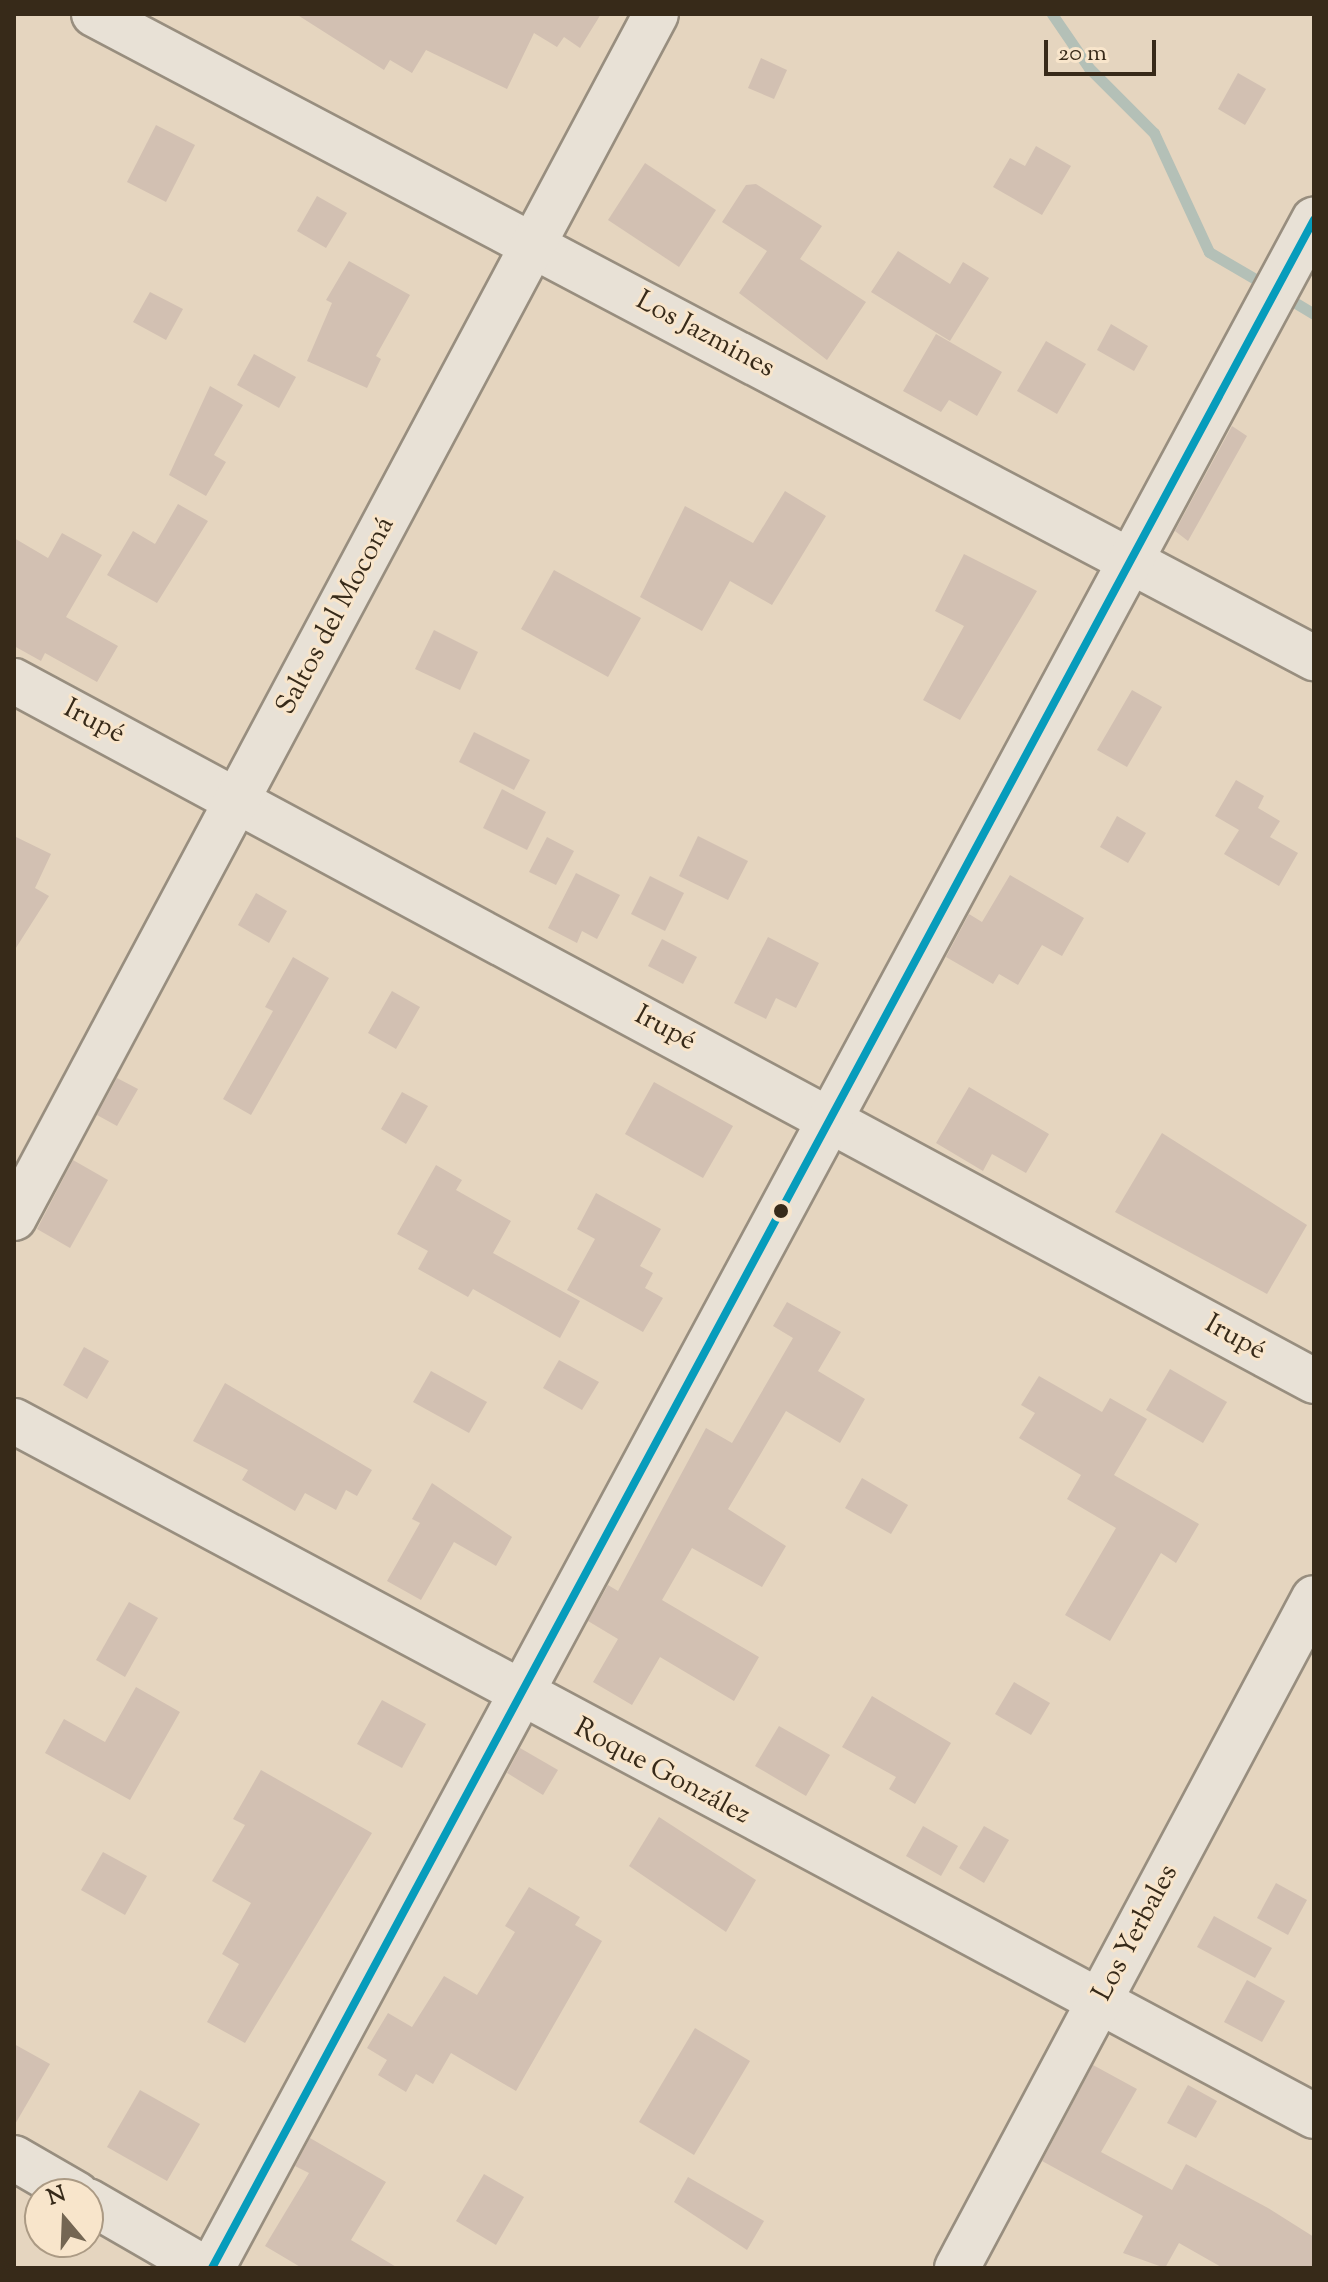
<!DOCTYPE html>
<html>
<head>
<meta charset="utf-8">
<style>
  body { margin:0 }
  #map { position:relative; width:1328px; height:2282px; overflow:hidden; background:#e5d5bf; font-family:"Sorts Mill Goudy",serif }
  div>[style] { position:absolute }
  .stream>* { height:11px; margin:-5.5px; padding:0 5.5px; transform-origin:5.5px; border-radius:5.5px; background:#b4c0b7 }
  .building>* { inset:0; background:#d2c0b2 }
  .roads { filter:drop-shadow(2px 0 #988e7f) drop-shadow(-2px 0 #988e7f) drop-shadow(0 2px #988e7f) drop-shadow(0 -2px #988e7f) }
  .minor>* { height:44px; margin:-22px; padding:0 22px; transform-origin:22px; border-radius:22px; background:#e8e1d6 }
  .bus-1>* { height:8px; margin:-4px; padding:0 4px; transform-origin:4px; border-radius:4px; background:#069cbc }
  .dots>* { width:22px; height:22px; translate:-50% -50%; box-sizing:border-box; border:4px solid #f8e5cb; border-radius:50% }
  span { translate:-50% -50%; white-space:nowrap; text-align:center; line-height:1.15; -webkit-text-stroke:6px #f8e5cb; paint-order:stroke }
  .street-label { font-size:28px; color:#372a19 }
  .frame { position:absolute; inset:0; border:16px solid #372a19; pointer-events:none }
  .north { position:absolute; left:24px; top:2178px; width:80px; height:80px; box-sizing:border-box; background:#f8e5cb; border:2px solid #ab9a84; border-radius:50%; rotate:341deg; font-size:22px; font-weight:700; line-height:32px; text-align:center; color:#372a19 }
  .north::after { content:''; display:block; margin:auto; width:28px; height:36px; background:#746653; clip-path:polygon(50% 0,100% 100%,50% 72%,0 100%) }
  .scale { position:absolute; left:1044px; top:40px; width:112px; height:36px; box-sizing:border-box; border:4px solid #372a19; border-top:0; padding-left:10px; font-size:24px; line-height:28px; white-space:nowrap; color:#372a19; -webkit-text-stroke:6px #f8e5cb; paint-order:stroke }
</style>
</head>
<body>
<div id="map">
  <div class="stream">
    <i style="left:1052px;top:14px;width:65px;rotate:55.6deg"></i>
    <i style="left:1089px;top:68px;width:92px;rotate:45deg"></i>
    <i style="left:1154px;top:133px;width:131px;rotate:65.2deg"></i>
    <i style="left:1209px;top:252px;width:69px;rotate:30.3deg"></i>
    <i style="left:1284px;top:296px;width:35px;rotate:31deg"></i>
  </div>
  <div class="building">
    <i style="clip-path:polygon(296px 14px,601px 14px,580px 48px,564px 37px,557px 47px,534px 33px,507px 89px,426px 50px,412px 73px,390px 60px,384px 70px)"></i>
    <i style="clip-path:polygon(761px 58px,787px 70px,774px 99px,748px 88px)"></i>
    <i style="clip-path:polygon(1238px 73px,1266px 89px,1245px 125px,1218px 109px)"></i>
    <i style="clip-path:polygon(156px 125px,195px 145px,166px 202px,127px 182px)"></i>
    <i style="clip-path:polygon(1036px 146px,1071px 166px,1042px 215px,993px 187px,1010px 158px,1025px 166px)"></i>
    <i style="clip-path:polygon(645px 163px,716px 210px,679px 267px,608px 220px)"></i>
    <i style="clip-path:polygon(756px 184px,822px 226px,800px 259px,866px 302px,827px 360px,739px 293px,767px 251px,722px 222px,746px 185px)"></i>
    <i style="clip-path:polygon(317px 196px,347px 213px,326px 248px,297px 231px)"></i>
    <i style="clip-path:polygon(898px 251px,950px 284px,963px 262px,989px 278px,950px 341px,871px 292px)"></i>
    <i style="clip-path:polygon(349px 261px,410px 295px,376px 356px,381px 359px,367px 388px,307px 361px,332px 303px,326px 300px)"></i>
    <i style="clip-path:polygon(150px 292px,183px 309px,166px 340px,133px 322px)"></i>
    <i style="clip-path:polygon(1111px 324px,1148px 346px,1134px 371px,1097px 350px)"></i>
    <i style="clip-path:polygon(936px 334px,1002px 372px,977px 416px,949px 400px,941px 412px,903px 391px)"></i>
    <i style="clip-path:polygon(1046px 341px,1086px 364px,1057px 414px,1017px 391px)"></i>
    <i style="clip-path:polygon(254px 354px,296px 377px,279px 408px,237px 385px)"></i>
    <i style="clip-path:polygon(210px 386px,243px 405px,214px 455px,226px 462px,206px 496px,169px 475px)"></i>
    <i style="clip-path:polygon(1232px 426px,1247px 436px,1188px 541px,1175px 531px)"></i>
    <i style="clip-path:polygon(785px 491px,826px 516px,772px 605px,730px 581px,702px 631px,640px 597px,685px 506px,753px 543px)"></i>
    <i style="clip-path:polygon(178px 504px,208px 521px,157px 603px,107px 575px,133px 531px,155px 544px)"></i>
    <i style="clip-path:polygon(62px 533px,102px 555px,66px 617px,118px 646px,97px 682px,45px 653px,41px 661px,14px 646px,14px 538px,48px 558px)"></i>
    <i style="clip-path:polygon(964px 554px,1037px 591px,960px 720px,923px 700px,964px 626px,935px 611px)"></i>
    <i style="clip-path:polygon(554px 570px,641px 618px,608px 677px,521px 629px)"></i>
    <i style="clip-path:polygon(434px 630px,478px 652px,460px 690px,415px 669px)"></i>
    <i style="clip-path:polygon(1132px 690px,1162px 707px,1127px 767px,1097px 750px)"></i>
    <i style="clip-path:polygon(474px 732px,530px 760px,514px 790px,459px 762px)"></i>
    <i style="clip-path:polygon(1236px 780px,1264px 796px,1258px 808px,1280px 821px,1270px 837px,1298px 853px,1279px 886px,1224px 854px,1239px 830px,1215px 816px)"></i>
    <i style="clip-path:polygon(502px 789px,546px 812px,527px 850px,483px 828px)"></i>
    <i style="clip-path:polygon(1117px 816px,1146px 833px,1128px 863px,1100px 847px)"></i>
    <i style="clip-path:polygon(14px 836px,51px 854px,35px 888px,49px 896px,14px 951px)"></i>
    <i style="clip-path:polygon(698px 836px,748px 861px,728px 900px,679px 876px)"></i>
    <i style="clip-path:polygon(547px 837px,574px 851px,556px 885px,529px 872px)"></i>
    <i style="clip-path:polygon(576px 873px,620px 895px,597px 939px,582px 931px,577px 943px,548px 928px)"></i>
    <i style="clip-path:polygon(1010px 875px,1084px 918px,1062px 956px,1042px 945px,1018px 985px,999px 974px,993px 984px,946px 957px,969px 914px,982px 922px)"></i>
    <i style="clip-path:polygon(650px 876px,684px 893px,665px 931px,631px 914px)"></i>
    <i style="clip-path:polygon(256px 893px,287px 911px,269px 943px,238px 925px)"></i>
    <i style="clip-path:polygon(768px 937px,819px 963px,796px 1008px,776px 998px,766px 1019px,734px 1003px)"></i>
    <i style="clip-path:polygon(662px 939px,697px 957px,683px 984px,648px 966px)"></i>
    <i style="clip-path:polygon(293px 957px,329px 978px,251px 1115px,223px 1099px,273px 1011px,265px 1007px)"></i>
    <i style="clip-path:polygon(392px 991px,420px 1007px,396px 1049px,368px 1033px)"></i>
    <i style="clip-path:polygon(117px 1078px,138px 1089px,117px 1126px,97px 1115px)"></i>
    <i style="clip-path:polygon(654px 1082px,733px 1126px,703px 1178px,625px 1134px)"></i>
    <i style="clip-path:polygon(969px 1087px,1049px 1134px,1026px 1173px,992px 1154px,983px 1171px,936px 1143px)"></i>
    <i style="clip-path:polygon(402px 1092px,428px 1106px,406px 1144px,381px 1129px)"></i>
    <i style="clip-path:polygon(1162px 1133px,1307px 1225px,1267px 1294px,1115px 1212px)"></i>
    <i style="clip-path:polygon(73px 1160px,108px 1180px,70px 1248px,37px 1229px)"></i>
    <i style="clip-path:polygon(436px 1165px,462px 1180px,456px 1190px,511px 1221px,493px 1253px,580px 1301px,560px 1338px,473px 1289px,468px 1297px,418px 1269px,428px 1251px,397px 1234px)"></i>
    <i style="clip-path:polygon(596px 1193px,661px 1229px,640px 1266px,653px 1273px,645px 1288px,663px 1298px,643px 1332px,567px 1290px,595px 1239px,577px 1229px)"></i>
    <i style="clip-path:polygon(787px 1302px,841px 1332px,818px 1371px,865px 1399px,840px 1443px,786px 1411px,728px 1509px,786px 1546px,762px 1587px,692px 1548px,662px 1600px,759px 1657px,734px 1701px,660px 1657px,632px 1705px,593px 1682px,618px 1639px,588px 1621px,608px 1585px,618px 1591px,706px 1428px,732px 1443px,793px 1338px,773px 1326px)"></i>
    <i style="clip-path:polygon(84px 1347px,109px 1361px,87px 1399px,63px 1385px)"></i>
    <i style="clip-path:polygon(559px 1360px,599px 1382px,582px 1410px,543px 1388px)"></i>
    <i style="clip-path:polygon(1170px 1369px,1227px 1402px,1203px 1443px,1146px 1410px)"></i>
    <i style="clip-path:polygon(431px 1371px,487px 1402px,469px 1433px,413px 1402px)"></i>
    <i style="clip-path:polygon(1039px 1376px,1102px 1412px,1110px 1398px,1147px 1419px,1114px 1475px,1199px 1524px,1176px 1563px,1161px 1553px,1110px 1641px,1065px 1615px,1116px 1528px,1067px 1499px,1081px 1475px,1019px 1438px,1035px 1413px,1021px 1405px)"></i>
    <i style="clip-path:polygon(225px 1383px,372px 1470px,357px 1496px,346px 1490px,336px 1510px,305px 1493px,295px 1511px,242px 1480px,248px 1470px,193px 1441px)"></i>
    <i style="clip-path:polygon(862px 1478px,908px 1505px,891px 1534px,845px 1508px)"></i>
    <i style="clip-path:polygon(432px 1483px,512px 1537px,496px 1566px,454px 1542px,421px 1600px,387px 1581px,420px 1523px,412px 1519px)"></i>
    <i style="clip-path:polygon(129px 1602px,158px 1618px,125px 1677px,96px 1660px)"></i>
    <i style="clip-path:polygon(1014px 1682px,1050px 1703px,1031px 1735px,995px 1714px)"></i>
    <i style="clip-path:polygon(136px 1687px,180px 1712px,130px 1800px,45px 1753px,64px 1719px,105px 1742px)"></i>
    <i style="clip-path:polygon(872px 1696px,951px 1743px,915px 1804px,889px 1789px,896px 1777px,842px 1747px)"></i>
    <i style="clip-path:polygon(382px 1700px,426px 1724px,402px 1768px,357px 1744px)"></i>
    <i style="clip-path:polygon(779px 1726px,830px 1755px,806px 1796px,755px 1766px)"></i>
    <i style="clip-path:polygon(520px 1748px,558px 1770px,543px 1795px,507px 1773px)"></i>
    <i style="clip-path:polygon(261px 1770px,372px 1833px,245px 2043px,207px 2022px,239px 1964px,222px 1954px,251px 1903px,212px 1881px,245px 1825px,233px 1819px)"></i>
    <i style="clip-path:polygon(659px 1817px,756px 1880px,726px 1932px,629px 1866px)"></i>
    <i style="clip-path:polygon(923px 1826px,958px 1846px,941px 1876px,906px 1856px)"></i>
    <i style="clip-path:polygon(984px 1826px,1009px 1840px,984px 1883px,959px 1868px)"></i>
    <i style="clip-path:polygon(103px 1852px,147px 1876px,125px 1915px,81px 1890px)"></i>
    <i style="clip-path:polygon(1276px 1883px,1307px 1900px,1288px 1935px,1257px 1918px)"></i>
    <i style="clip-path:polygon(529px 1887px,580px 1917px,575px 1925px,602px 1941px,516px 2091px,451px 2053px,433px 2084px,416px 2074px,406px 2092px,378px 2075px,387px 2060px,367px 2048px,388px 2013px,412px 2027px,444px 1976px,477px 1995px,515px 1932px,505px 1926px)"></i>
    <i style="clip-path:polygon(1214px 1916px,1272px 1948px,1255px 1978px,1197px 1947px)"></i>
    <i style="clip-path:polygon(1247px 1980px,1285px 2001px,1262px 2042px,1224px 2022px)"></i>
    <i style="clip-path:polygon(695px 2028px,750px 2061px,694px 2155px,639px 2122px)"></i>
    <i style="clip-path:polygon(14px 2044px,50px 2064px,14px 2126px)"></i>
    <i style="clip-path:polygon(1093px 2065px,1137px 2089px,1101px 2152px,1172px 2190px,1186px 2164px,1268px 2208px,1314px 2237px,1314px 2268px,1223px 2268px,1179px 2243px,1165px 2268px,1123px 2253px,1143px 2216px,1042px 2161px)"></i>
    <i style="clip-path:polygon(1188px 2085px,1217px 2101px,1196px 2138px,1167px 2123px)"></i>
    <i style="clip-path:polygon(140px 2090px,200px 2124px,167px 2181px,107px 2147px)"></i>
    <i style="clip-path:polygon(310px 2138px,386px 2182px,351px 2240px,398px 2268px,302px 2268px,265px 2246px,309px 2173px,295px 2166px)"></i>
    <i style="clip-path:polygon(484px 2174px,524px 2197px,496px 2245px,456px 2221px)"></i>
    <i style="clip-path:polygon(688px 2177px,764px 2221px,747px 2250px,674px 2202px)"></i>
  </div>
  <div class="roads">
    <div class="minor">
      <i style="left:94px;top:14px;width:1380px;rotate:27.83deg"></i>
      <i style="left:14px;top:681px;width:1476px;rotate:28.3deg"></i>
      <i style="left:14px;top:1218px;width:1364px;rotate:-61.93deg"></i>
      <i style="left:14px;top:1421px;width:1474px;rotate:28.13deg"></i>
      <i style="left:14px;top:2158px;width:72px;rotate:30.1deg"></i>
      <i style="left:88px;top:2201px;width:134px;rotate:30deg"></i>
      <i style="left:212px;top:2268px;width:2326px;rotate:-61.72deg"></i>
      <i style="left:957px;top:2268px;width:759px;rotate:-61.95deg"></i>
    </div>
  </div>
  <div class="bus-1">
    <i style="left:212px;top:2268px;width:2326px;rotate:-61.72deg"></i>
  </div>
  <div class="dots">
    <i style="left:781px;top:1211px;background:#372a19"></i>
  </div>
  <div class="street-label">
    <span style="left:705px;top:335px;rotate:28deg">Los Jazmines</span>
    <span style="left:336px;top:616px;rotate:-62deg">Saltos del Moconá</span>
    <span style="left:94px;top:722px;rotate:27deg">Irupé</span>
    <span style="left:665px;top:1029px;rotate:28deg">Irupé</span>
    <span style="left:1235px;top:1338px;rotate:29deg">Irupé</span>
    <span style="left:662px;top:1772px;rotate:28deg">Roque González</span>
    <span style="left:1136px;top:1933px;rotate:-62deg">Los Yerbales</span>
  </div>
  <div class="frame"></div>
  <div class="north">N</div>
  <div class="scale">20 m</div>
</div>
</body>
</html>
